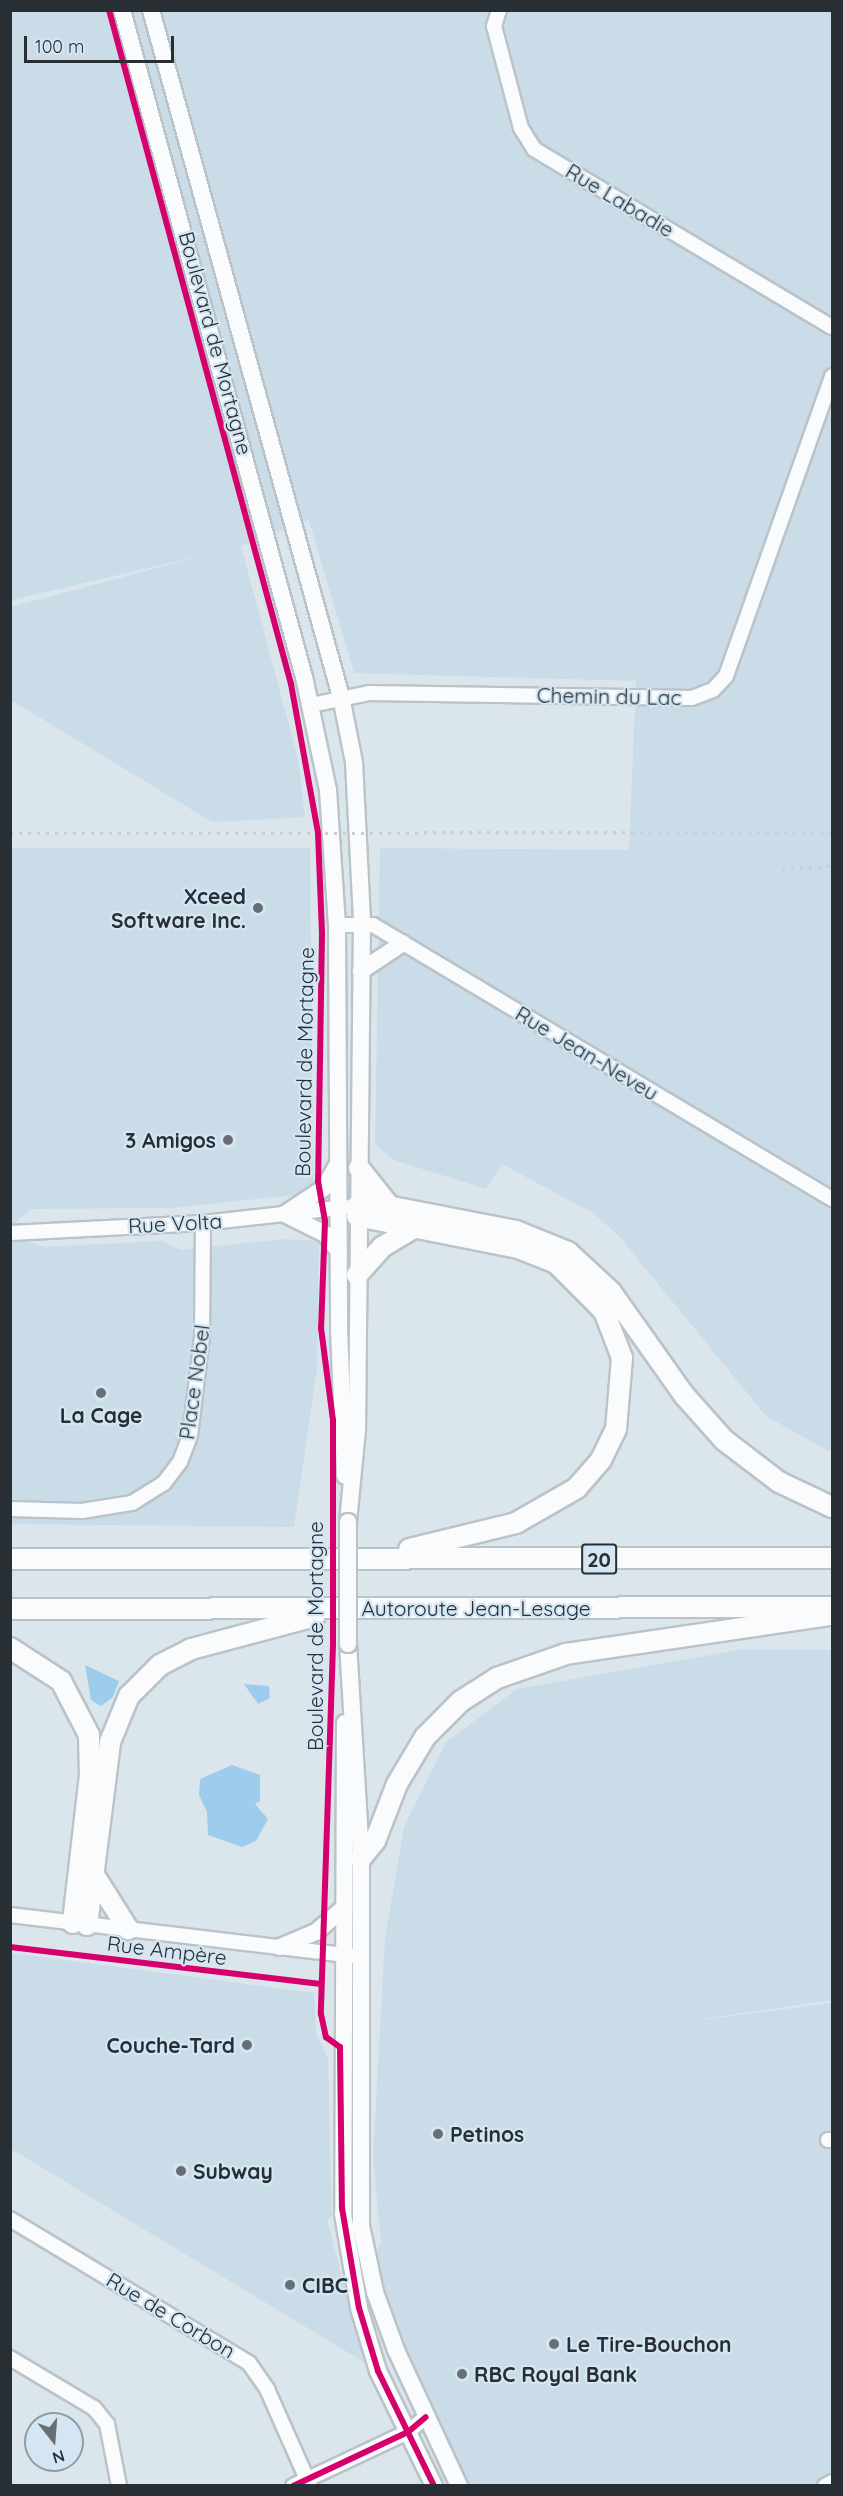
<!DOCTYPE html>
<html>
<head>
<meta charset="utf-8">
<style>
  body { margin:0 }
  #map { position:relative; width:843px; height:2496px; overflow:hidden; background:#dbe5ec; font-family:Quicksand,sans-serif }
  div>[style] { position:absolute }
  .built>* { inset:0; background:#cadce8 }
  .forest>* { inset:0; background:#9ccdec }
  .roads { filter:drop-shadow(2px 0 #bbc3c9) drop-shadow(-2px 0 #bbc3c9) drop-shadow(0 2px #bbc3c9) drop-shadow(0 -2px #bbc3c9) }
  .minor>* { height:14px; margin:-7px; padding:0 7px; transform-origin:7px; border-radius:7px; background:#fafbfc }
  .major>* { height:16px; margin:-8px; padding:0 8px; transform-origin:8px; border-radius:8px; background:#fafbfc }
  .highway>* { height:20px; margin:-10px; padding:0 10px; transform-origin:10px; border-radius:10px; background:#fafbfc }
  .rail>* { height:3px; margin-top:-1.5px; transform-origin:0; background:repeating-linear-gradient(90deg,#cbcdcf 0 3px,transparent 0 9px) }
  .bridges { filter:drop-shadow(2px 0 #bbc3c9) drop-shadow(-2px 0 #bbc3c9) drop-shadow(0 2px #bbc3c9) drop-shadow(0 -2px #bbc3c9) }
  .major-bridge>* { height:16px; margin:-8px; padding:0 8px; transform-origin:8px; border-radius:8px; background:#fafbfc }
  .cycleway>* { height:6px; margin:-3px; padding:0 3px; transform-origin:3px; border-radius:3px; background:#d6006c }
  .dots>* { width:16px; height:16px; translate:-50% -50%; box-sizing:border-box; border:3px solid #d4e6f3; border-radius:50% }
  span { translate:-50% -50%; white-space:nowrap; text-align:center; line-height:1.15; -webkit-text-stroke:4.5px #d4e6f3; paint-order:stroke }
  .shield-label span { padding:2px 4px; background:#d4e6f3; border:2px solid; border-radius:4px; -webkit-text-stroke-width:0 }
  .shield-label { font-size:20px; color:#282f34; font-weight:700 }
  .street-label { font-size:21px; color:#282f34 }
  .poi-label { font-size:21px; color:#282f34; font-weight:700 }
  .right { translate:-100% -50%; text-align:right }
  .left { translate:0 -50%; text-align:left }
  .frame { position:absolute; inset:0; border:12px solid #282f34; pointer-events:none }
  .north { position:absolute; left:24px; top:2412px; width:60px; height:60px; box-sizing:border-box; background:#d4e6f3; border:2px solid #8f9da7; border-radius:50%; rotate:163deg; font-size:16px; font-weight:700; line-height:24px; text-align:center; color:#282f34 }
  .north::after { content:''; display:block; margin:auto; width:21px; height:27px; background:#676f74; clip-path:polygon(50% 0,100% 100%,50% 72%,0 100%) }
  .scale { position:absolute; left:24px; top:36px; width:150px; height:27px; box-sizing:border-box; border:3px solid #282f34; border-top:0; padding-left:8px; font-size:18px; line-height:21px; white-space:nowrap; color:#282f34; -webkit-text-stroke:4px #d4e6f3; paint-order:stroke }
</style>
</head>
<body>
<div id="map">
  <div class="built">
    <i style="clip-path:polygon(10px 11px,832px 11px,832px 1453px,766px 1416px,618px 1235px,593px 1213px,502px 1164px,486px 1189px,394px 1160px,375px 1144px,380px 848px,629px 850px,636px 681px,354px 673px,309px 520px,241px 546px,298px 759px,305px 817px,212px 822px,11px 700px,11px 607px,209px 554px,11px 600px)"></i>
    <i style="clip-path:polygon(11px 848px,310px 848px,313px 1185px,304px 1194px,172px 1208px,30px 1209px,11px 1227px)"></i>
    <i style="clip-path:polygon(11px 1233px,43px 1247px,162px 1241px,181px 1250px,283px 1239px,319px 1241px,317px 1368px,294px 1527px,11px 1524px)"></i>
    <i style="clip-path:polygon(739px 1650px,832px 1650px,832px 2000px,676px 2023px,832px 2003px,832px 2478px,815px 2486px,463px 2485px,385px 2305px,374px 2259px,381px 2242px,373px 2159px,385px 1939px,404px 1827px,446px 1742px,517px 1689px)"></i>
    <i style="clip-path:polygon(11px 1953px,314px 1993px,316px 2033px,328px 2059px,332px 2217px,327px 2219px,364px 2362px,11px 2149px)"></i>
  </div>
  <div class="forest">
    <i style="clip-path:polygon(85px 1665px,119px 1681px,113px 1697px,101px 1706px,91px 1700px)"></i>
    <i style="clip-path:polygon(244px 1684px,269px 1686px,270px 1698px,258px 1704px)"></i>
    <i style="clip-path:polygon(232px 1765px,260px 1775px,260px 1801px,255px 1804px,268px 1819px,256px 1841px,242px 1847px,208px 1835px,207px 1812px,199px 1795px,200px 1779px)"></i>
  </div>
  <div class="roads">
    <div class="minor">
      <i style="left:499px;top:10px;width:17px;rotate:107deg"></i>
      <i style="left:494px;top:26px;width:106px;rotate:75.2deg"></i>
      <i style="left:521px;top:128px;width:25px;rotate:58deg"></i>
      <i style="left:534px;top:149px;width:347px;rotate:30.9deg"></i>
      <i style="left:311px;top:705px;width:59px;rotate:-11.7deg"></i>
      <i style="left:369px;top:693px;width:323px;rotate:0.9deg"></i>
      <i style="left:692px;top:698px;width:22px;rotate:-21deg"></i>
      <i style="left:713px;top:690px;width:19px;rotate:-47deg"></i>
      <i style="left:726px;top:676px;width:318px;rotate:-70.5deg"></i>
      <i style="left:337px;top:925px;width:36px"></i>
      <i style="left:373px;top:925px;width:535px;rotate:30.84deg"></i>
      <i style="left:10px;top:1233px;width:193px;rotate:-3deg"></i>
      <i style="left:203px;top:1223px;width:144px;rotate:-6.4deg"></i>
      <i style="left:10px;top:1509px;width:72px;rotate:1.6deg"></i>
      <i style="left:82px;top:1511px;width:51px;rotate:-9.1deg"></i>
      <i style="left:132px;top:1503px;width:38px;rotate:-32deg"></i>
      <i style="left:164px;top:1483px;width:26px;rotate:-53deg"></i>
      <i style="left:180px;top:1462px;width:28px;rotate:-69deg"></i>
      <i style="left:190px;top:1436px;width:100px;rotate:-83.1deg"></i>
      <i style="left:202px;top:1337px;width:114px;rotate:-89.5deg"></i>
      <i style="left:10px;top:1915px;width:345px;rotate:6.8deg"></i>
      <i style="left:828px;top:2140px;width:4px"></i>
      <i style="left:10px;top:2219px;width:279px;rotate:31.1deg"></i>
      <i style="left:249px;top:2363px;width:32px;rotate:55deg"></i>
      <i style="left:267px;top:2389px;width:106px;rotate:66.1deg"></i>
      <i style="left:10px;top:2358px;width:98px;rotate:30.8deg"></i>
      <i style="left:94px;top:2408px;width:21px;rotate:51deg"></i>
      <i style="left:107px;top:2424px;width:63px;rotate:79deg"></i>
      <i style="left:293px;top:2486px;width:127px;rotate:-25.2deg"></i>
      <i style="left:408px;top:2432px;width:23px;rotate:-40deg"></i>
      <i style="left:825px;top:2486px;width:8px;rotate:-30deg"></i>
    </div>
    <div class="major">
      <i style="left:122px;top:10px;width:691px;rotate:74.74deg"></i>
      <i style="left:304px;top:677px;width:116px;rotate:78deg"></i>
      <i style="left:328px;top:790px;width:135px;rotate:86.2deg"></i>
      <i style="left:337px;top:925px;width:405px;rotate:89.7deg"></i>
      <i style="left:339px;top:1330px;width:146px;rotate:87.6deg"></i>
      <i style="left:151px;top:10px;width:713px;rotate:74.54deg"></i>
      <i style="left:341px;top:697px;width:66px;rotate:78.7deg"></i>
      <i style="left:354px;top:762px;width:160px;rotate:87.1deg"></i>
      <i style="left:362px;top:922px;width:508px;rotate:90.56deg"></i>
      <i style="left:357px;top:1430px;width:92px;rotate:95.6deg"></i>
      <i style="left:361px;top:971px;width:50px;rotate:-33.7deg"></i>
      <i style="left:285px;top:1214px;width:47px;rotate:-33.7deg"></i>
      <i style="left:324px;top:1188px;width:28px;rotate:-60deg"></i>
      <i style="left:285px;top:1214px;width:45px;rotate:26.6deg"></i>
      <i style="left:325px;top:1234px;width:22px;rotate:51deg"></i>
      <i style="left:348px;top:1644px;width:214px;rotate:86.5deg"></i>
      <i style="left:361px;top:1858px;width:368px;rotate:90deg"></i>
      <i style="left:361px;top:2226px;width:67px;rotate:78deg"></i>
      <i style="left:375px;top:2292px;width:62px;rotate:70.1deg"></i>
      <i style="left:396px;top:2350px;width:150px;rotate:65.1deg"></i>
      <i style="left:345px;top:1723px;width:491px;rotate:90.2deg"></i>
      <i style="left:343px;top:2214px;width:95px;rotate:80.3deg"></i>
      <i style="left:359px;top:2308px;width:66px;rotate:73.2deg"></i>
      <i style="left:378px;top:2371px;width:128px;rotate:64deg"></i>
      <i style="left:280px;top:1947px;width:39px;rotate:-23deg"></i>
      <i style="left:316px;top:1932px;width:35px;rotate:-41deg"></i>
    </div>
    <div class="highway">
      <i style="left:359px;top:1168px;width:50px;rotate:51.5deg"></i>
      <i style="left:357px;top:1206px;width:20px;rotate:-6deg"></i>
      <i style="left:377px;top:1204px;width:142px;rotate:11deg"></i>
      <i style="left:516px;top:1231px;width:56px;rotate:22deg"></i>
      <i style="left:568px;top:1252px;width:59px;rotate:42.9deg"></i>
      <i style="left:611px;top:1292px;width:126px;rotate:54.7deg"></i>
      <i style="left:684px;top:1395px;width:60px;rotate:48.4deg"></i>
      <i style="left:724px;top:1440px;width:69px;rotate:37.4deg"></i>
      <i style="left:779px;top:1482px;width:59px;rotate:25.3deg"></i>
      <i style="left:357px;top:1216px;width:164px;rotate:11.2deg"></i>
      <i style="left:518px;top:1248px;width:41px;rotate:21.5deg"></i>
      <i style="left:556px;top:1263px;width:68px;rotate:45deg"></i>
      <i style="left:604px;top:1311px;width:50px;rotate:69deg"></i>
      <i style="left:622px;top:1358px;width:71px;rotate:94.8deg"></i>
      <i style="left:616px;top:1429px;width:34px;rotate:116deg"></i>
      <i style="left:601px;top:1460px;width:37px;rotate:131deg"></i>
      <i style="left:577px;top:1488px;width:70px;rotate:150.2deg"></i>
      <i style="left:516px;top:1523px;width:110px;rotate:166.3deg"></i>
      <i style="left:357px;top:1275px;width:38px;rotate:-48deg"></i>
      <i style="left:382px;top:1247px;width:35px;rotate:-31deg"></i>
      <i style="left:10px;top:1559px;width:822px;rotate:-0.07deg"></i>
      <i style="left:10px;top:1609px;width:822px;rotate:-0.14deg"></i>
      <i style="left:10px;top:1648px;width:61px;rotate:32.9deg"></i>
      <i style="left:61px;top:1681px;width:61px;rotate:62.6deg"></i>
      <i style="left:89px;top:1735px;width:40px;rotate:88.6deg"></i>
      <i style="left:90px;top:1775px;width:149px;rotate:96.6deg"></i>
      <i style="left:361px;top:1858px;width:22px;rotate:-51deg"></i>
      <i style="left:375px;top:1841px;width:61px;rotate:-68.9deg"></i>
      <i style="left:397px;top:1784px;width:55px;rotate:-59.2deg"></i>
      <i style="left:425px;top:1737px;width:51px;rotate:-45deg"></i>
      <i style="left:461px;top:1701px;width:43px;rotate:-32.6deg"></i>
      <i style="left:497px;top:1678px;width:73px;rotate:-19.2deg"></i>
      <i style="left:566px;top:1654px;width:268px;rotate:-8.4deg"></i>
      <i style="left:94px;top:1875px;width:64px;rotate:57.8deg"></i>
      <i style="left:87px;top:1925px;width:184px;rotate:-82.8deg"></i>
      <i style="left:110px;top:1742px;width:50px;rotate:-67.6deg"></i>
      <i style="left:129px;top:1696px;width:44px;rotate:-45deg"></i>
      <i style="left:160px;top:1665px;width:35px;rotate:-27deg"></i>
      <i style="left:191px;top:1649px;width:128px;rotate:-14.9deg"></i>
    </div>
  </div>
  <div class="rail">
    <i style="left:10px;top:833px;width:822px;rotate:-0.07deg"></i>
    <i style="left:782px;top:869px;width:50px;rotate:-3.4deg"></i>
  </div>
  <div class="bridges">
    <div class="major-bridge">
      <i style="left:348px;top:1644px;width:122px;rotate:-90deg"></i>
    </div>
  </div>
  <div class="cycleway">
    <i style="left:109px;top:10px;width:698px;rotate:74.89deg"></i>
    <i style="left:291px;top:684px;width:151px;rotate:79.7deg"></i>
    <i style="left:318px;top:833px;width:100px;rotate:87.7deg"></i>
    <i style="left:322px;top:933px;width:248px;rotate:90.9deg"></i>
    <i style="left:318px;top:1181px;width:41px;rotate:80.1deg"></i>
    <i style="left:325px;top:1221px;width:107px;rotate:92.1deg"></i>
    <i style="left:321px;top:1328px;width:93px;rotate:82.6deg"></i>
    <i style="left:333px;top:1420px;width:225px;rotate:90deg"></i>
    <i style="left:333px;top:1645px;width:369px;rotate:91.9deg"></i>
    <i style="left:321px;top:2014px;width:24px;rotate:78deg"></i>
    <i style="left:326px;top:2037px;width:17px;rotate:36deg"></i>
    <i style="left:340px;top:2047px;width:161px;rotate:89.3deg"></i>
    <i style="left:342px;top:2208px;width:101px;rotate:80.4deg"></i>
    <i style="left:359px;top:2308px;width:66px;rotate:73.2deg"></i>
    <i style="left:378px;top:2371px;width:128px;rotate:64deg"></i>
    <i style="left:10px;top:1947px;width:311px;rotate:6.8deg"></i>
    <i style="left:293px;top:2486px;width:127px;rotate:-25.2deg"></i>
    <i style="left:408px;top:2432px;width:23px;rotate:-40deg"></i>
  </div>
  <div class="dots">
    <i style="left:258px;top:908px;background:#676f74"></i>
    <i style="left:228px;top:1140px;background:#676f74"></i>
    <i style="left:101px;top:1393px;background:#676f74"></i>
    <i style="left:247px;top:2045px;background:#676f74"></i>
    <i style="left:438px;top:2134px;background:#676f74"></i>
    <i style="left:181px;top:2171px;background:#676f74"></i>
    <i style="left:290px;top:2285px;background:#676f74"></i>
    <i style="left:554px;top:2344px;background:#676f74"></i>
    <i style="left:462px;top:2374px;background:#676f74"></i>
  </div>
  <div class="shield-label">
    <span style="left:599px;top:1559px">20</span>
  </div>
  <div class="street-label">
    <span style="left:620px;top:200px;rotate:31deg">Rue Labadie</span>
    <span style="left:216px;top:343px;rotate:75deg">Boulevard de Mortagne</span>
    <span style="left:609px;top:696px;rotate:1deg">Chemin du Lac</span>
    <span style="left:587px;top:1053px;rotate:31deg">Rue Jean-Neveu</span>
    <span style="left:304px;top:1062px;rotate:-89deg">Boulevard de Mortagne</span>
    <span style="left:175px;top:1223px;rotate:-3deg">Rue Volta</span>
    <span style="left:194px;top:1382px;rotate:-82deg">Place Nobel</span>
    <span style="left:476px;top:1608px">Autoroute Jean-Lesage</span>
    <span style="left:315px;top:1636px;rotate:-90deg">Boulevard de Mortagne</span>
    <span style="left:167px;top:1950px;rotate:7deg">Rue Ampère</span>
    <span style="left:171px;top:2315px;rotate:31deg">Rue de Corbon</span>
  </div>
  <div class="poi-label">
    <span class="right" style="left:246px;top:908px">Xceed<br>Software Inc.</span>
    <span class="right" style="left:216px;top:1140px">3 Amigos</span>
    <span style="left:101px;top:1415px">La Cage</span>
    <span class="right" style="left:235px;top:2045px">Couche-Tard</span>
    <span class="left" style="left:450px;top:2134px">Petinos</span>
    <span class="left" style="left:193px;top:2171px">Subway</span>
    <span class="left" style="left:302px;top:2285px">CIBC</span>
    <span class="left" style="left:566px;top:2344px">Le Tire-Bouchon</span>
    <span class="left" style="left:474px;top:2374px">RBC Royal Bank</span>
  </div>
  <div class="frame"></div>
  <div class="north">N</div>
  <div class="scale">100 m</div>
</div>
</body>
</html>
